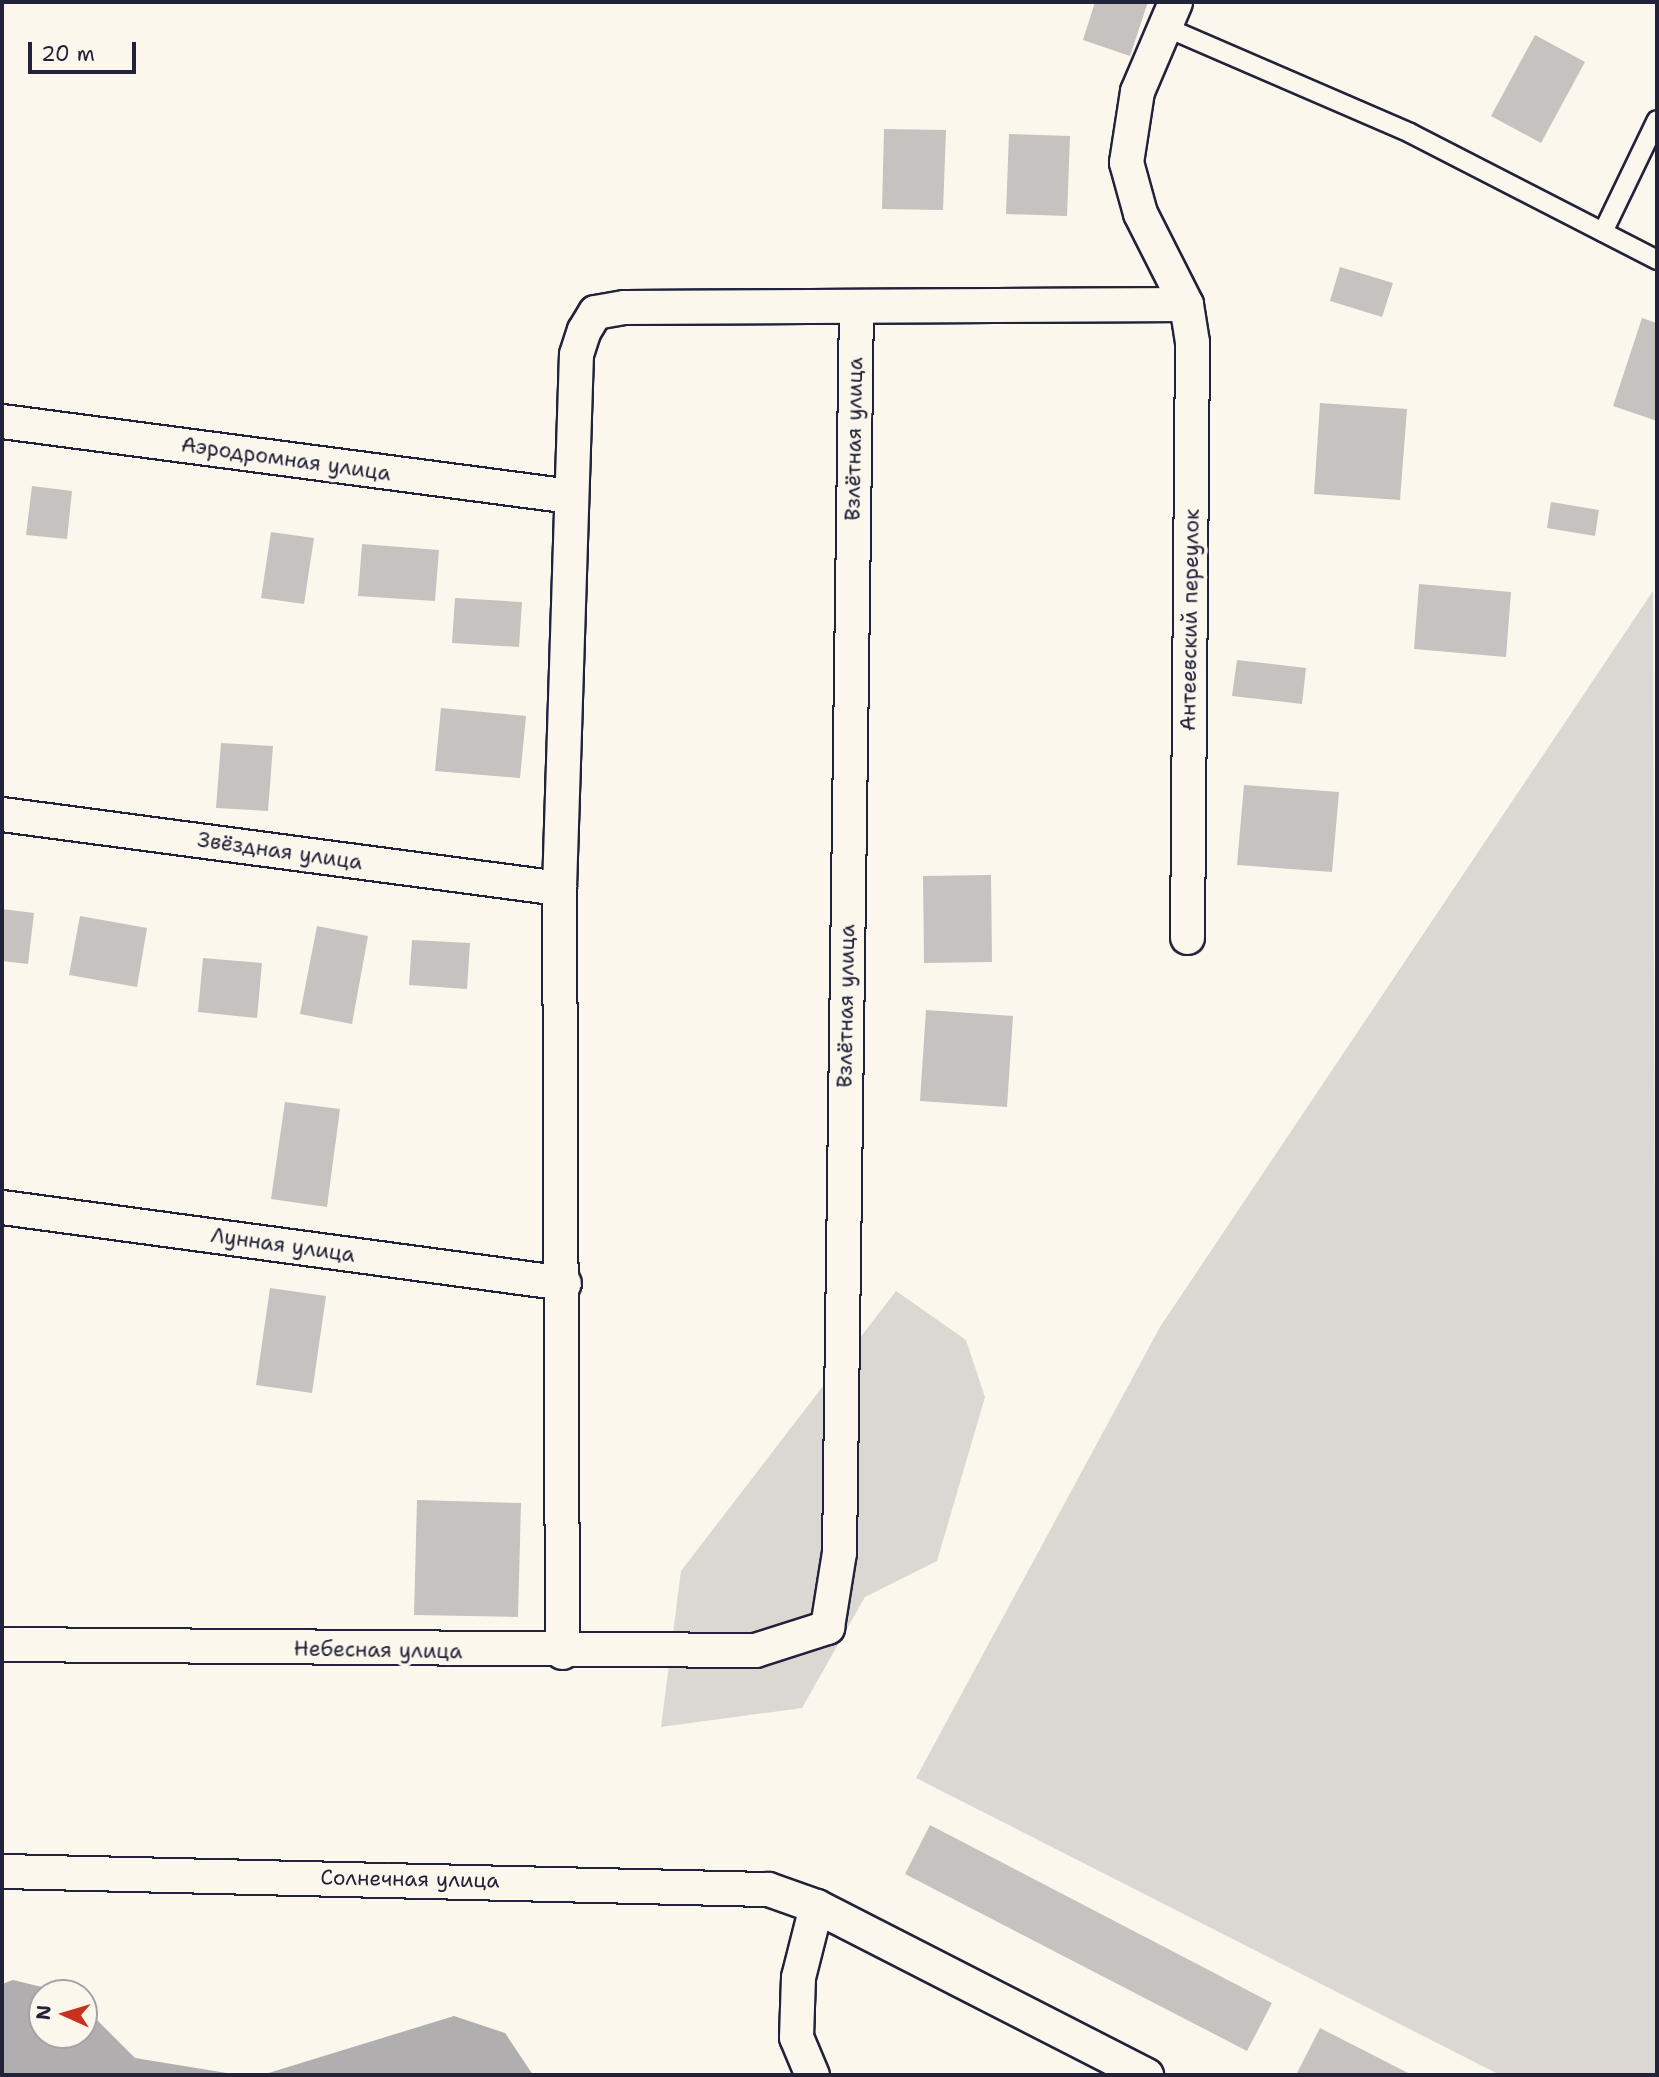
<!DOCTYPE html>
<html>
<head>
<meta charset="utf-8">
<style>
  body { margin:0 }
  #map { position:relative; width:1659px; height:2077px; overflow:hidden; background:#fbf7ec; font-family:"Shantell Sans",sans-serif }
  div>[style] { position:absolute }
  .green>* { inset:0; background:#dbd8d3 }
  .water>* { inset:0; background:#b1aeb0 }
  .building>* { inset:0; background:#c6c2c0 }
  .roads { filter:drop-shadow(2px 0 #22223b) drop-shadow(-2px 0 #22223b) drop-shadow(0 2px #22223b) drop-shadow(0 -2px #22223b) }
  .service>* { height:18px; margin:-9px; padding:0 9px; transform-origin:9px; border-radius:9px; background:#fbf7ec }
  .minor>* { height:33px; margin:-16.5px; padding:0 16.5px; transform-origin:16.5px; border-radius:16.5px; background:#fbf7ec }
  span { translate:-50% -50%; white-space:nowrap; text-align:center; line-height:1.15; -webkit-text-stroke:7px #fbf7ec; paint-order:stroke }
  .street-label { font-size:21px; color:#22223b }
  .frame { position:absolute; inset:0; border:4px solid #22223b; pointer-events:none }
  .north { position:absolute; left:28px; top:1979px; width:70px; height:70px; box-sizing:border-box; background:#fbf7ec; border:2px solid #a4a2a5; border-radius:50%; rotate:274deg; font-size:19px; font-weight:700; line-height:28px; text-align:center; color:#22223b }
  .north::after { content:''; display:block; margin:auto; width:24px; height:32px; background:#c8321e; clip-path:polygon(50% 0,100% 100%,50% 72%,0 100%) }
  .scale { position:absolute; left:28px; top:42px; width:108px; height:32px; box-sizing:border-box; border:4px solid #22223b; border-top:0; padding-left:9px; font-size:21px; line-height:24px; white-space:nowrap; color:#22223b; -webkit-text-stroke:5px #fbf7ec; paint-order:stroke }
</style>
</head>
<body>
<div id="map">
  <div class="green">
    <i style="clip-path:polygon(1653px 591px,1657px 2075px,1500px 2075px,916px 1778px,1160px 1327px)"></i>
    <i style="clip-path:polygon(896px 1291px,966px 1340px,985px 1397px,937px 1561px,865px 1597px,802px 1708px,661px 1727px,681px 1571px)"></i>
  </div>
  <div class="water">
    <i style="clip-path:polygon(13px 1980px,67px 1993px,42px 1993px,42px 2035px,84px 2035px,84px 2007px,135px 2058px,239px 2075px,2px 2075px,2px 1984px)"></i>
    <i style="clip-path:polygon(454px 2016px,505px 2033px,533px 2075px,262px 2075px)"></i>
  </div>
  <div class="building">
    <i style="clip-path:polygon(1095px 2px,1148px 2px,1130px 56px,1083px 40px)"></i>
    <i style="clip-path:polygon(1535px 35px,1585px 62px,1541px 143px,1491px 116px)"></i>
    <i style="clip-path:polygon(884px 129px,946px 130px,943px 210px,882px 209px)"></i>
    <i style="clip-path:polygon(1009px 134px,1070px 136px,1067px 216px,1006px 214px)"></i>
    <i style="clip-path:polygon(1340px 267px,1393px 283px,1382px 317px,1330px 301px)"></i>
    <i style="clip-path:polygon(1642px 318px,1657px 323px,1657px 421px,1613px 406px)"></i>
    <i style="clip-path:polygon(1320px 403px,1407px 409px,1400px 500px,1314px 494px)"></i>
    <i style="clip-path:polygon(32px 486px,72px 491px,67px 539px,26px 535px)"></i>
    <i style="clip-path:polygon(1551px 502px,1599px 510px,1595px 536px,1547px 528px)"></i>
    <i style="clip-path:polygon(271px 532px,314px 538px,304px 604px,261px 598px)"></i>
    <i style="clip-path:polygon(362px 544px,439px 550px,435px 601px,358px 596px)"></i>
    <i style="clip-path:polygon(1419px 584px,1511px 592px,1506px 657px,1414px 649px)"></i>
    <i style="clip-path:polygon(455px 598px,522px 602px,519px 647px,452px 643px)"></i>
    <i style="clip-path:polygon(1237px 660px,1306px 668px,1302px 704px,1232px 696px)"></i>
    <i style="clip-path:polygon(441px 708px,526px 716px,520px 778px,435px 771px)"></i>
    <i style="clip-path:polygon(221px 743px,273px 746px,268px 811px,216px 808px)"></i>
    <i style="clip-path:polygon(1244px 785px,1339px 792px,1332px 872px,1237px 865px)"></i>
    <i style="clip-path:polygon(991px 875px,992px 962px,924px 963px,923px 876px)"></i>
    <i style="clip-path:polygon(2px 909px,34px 913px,28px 964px,2px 961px)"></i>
    <i style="clip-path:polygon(80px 916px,147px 928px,137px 987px,69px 975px)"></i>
    <i style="clip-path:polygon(317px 926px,368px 936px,352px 1024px,300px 1014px)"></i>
    <i style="clip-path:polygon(412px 940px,470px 943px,467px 989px,409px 985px)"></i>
    <i style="clip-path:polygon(203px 958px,262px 963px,257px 1018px,198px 1012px)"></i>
    <i style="clip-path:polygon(926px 1010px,1013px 1016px,1007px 1107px,920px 1101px)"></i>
    <i style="clip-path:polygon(285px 1102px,340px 1109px,327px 1207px,271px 1199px)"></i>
    <i style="clip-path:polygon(270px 1288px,326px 1296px,312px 1393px,256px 1385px)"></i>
    <i style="clip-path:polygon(417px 1500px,521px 1503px,518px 1617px,414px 1615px)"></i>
    <i style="clip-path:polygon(930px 1825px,1272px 2003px,1247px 2051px,905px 1874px)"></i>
    <i style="clip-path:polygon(1320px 2028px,1412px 2075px,1296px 2075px)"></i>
  </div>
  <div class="roads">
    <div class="service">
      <i style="left:1163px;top:26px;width:269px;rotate:23.4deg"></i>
      <i style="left:1410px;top:133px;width:278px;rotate:27.2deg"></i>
      <i style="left:1603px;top:232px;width:124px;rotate:-64.3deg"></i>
    </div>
    <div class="minor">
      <i style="left:1175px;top:2px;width:97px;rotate:113.1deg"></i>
      <i style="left:1137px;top:91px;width:72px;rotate:98.8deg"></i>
      <i style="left:1126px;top:162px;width:53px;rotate:74.6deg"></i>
      <i style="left:1140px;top:213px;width:102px;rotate:63.2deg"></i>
      <i style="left:1186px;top:304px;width:38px;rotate:81deg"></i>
      <i style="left:1192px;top:342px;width:595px;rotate:90.48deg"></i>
      <i style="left:2px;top:421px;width:573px;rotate:7.52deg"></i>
      <i style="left:2px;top:814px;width:562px;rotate:7.57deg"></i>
      <i style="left:2px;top:1207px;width:567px;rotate:7.7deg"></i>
      <i style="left:2px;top:1644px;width:753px;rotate:0.46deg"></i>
      <i style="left:755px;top:1650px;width:76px;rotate:-17.7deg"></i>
      <i style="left:827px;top:1627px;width:76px;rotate:-80.9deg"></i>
      <i style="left:839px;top:1552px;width:1245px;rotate:-89.22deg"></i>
      <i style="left:562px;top:1652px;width:764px;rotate:-90.22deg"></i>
      <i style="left:559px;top:888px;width:534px;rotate:-88.18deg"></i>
      <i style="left:576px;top:354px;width:25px;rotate:-72deg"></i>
      <i style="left:584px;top:330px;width:21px;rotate:-59deg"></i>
      <i style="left:595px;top:312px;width:29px;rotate:-10deg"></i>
      <i style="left:624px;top:307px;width:562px;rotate:-0.31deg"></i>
      <i style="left:2px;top:1871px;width:766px;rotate:1.35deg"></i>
      <i style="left:768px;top:1889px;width:51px;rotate:19.5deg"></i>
      <i style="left:816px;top:1906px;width:371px;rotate:27.1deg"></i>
      <i style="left:812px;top:2075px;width:41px;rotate:-112.8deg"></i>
      <i style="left:796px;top:2037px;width:60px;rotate:-88.1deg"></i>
      <i style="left:798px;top:1977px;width:73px;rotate:-75.8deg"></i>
    </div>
  </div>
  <div class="street-label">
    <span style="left:854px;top:439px;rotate:-89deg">Взлётная улица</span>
    <span style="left:286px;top:459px;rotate:8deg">Аэродромная улица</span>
    <span style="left:1190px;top:620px;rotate:-89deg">Антеевский переулок</span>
    <span style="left:280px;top:851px;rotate:8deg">Звёздная улица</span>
    <span style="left:846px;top:1006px;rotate:-89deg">Взлётная улица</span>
    <span style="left:283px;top:1245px;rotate:8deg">Лунная улица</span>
    <span style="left:378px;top:1650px;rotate:1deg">Небесная улица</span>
    <span style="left:410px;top:1879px;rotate:1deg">Солнечная улица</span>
  </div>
  <div class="frame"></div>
  <div class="north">N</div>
  <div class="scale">20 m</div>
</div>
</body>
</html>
